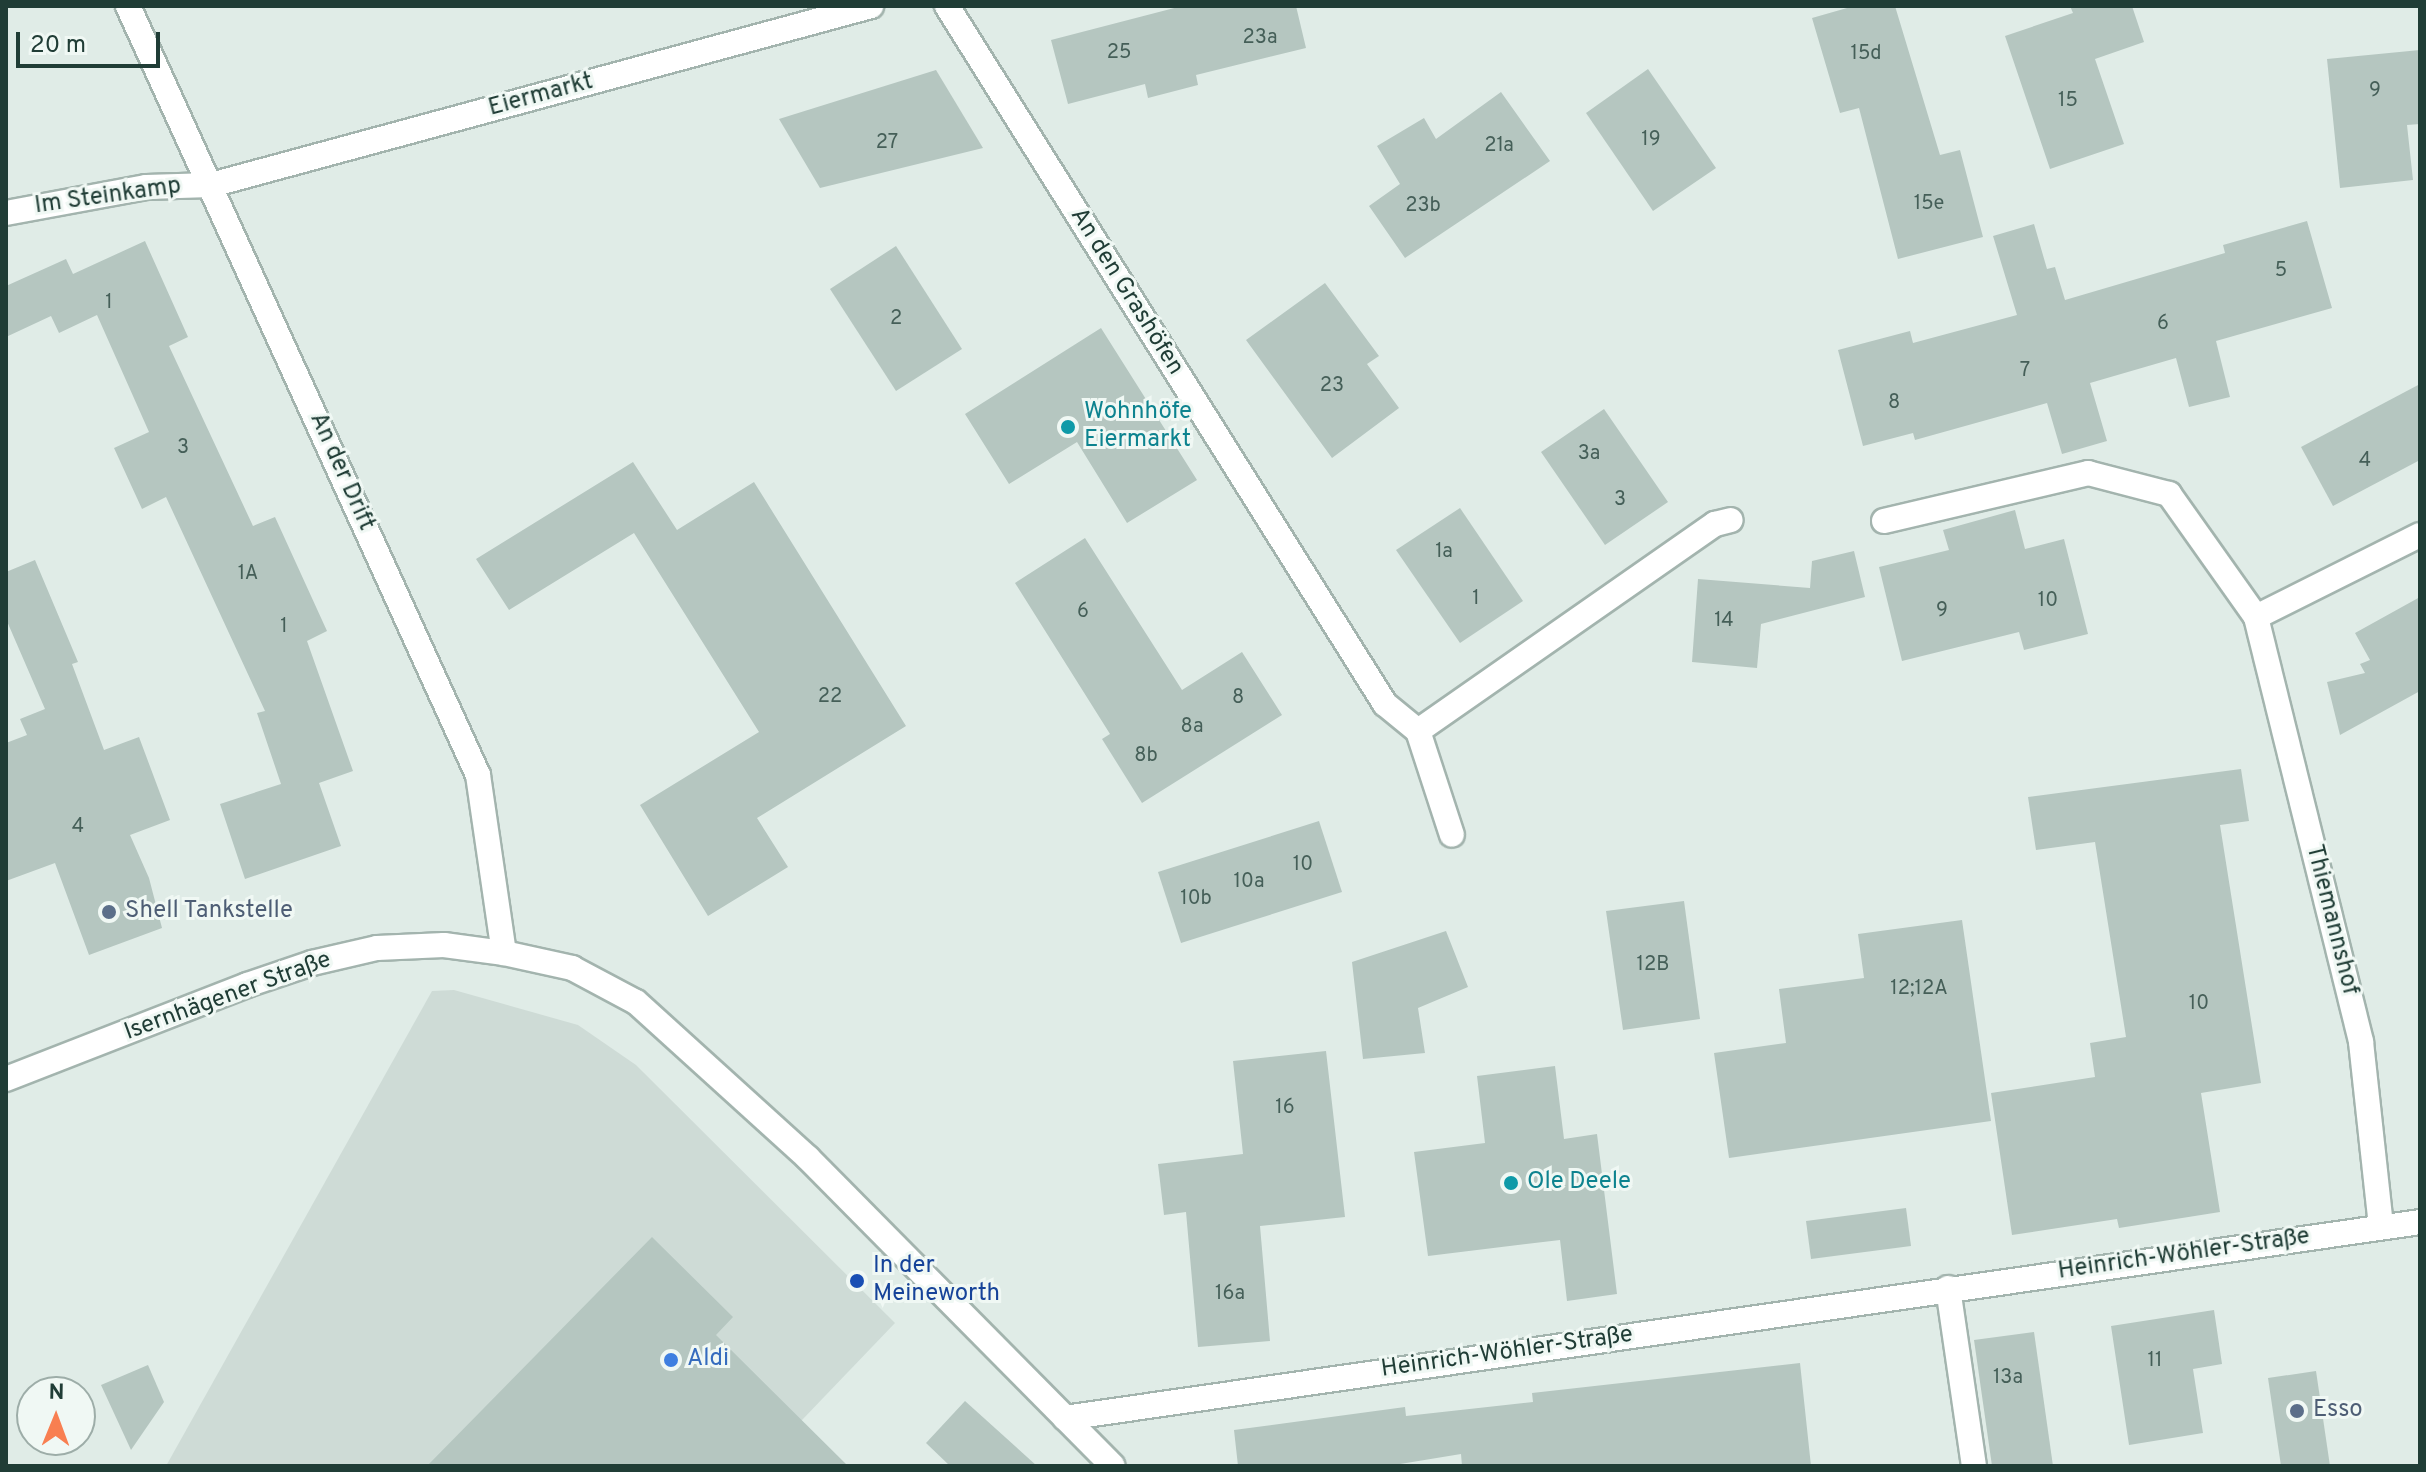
<!DOCTYPE html>
<html>
<head>
<meta charset="utf-8">
<style>
  body { margin:0 }
  #map { position:relative; width:2426px; height:1472px; overflow:hidden; background:#e0ece7; font-family:Overpass,sans-serif }
  div>[style] { position:absolute }
  .built>* { inset:0; background:#cedbd6 }
  .building>* { inset:0; background:#b5c6c0 }
  .roads { filter:drop-shadow(2px 0 #a3b4ae) drop-shadow(-2px 0 #a3b4ae) drop-shadow(0 2px #a3b4ae) drop-shadow(0 -2px #a3b4ae) }
  .street>* { height:24px; margin:-12px; padding:0 12px; transform-origin:12px; border-radius:12px; background:#fff }
  .secondary>* { height:24px; margin:-12px; padding:0 12px; transform-origin:12px; border-radius:12px; background:#fff }
  .dots>* { width:22px; height:22px; translate:-50% -50%; box-sizing:border-box; border:4px solid #f0f8f4; border-radius:50% }
  span { translate:-50% -50%; white-space:nowrap; text-align:center; line-height:1.15; -webkit-text-stroke:6px #f0f8f4; paint-order:stroke }
  .number-label { font-size:20px; color:#455f58 }
  .number-label span { -webkit-text-stroke-width:0 }
  .street-label { font-size:24px; color:#203d36 }
  .culture-label { font-size:24px; color:#0d838f }
  .left { translate:0 -50%; text-align:left }
  .service-label { font-size:24px; color:#4e5e75 }
  .transit-label { font-size:24px; color:#164399 }
  .shop-label { font-size:24px; color:#366cbe }
  .frame { position:absolute; inset:0; border:8px solid #203d36; pointer-events:none }
  .north { position:absolute; left:16px; top:1376px; width:80px; height:80px; box-sizing:border-box; background:#f0f8f4; border:2px solid #9dada8; border-radius:50%; rotate:1deg; font-size:22px; font-weight:700; line-height:32px; text-align:center; color:#203d36 }
  .north::after { content:''; display:block; margin:auto; width:28px; height:36px; background:#f87f51; clip-path:polygon(50% 0,100% 100%,50% 72%,0 100%) }
  .scale { position:absolute; left:16px; top:32px; width:144px; height:36px; box-sizing:border-box; border:4px solid #203d36; border-top:0; padding-left:10px; font-size:24px; line-height:28px; white-space:nowrap; color:#203d36; -webkit-text-stroke:6px #f0f8f4; paint-order:stroke }
</style>
</head>
<body>
<div id="map">
  <div class="built">
    <i style="clip-path:polygon(454px 990px,578px 1025px,636px 1065px,895px 1323px,758px 1466px,166px 1466px,432px 991px)"></i>
  </div>
  <div class="building">
    <i style="clip-path:polygon(1182px 6px,1296px 6px,1306px 48px,1196px 75px,1198px 85px,1148px 98px,1145px 84px,1068px 104px,1051px 40px)"></i>
    <i style="clip-path:polygon(1854px 6px,1895px 6px,1940px 155px,1960px 150px,1983px 237px,1898px 259px,1859px 108px,1840px 113px,1812px 18px)"></i>
    <i style="clip-path:polygon(2070px 6px,2132px 6px,2144px 42px,2095px 59px,2124px 144px,2050px 169px,2005px 36px,2073px 13px)"></i>
    <i style="clip-path:polygon(2420px 50px,2420px 124px,2407px 125px,2413px 180px,2340px 188px,2327px 59px)"></i>
    <i style="clip-path:polygon(1648px 69px,1716px 168px,1653px 211px,1586px 113px)"></i>
    <i style="clip-path:polygon(936px 70px,983px 148px,820px 188px,779px 119px)"></i>
    <i style="clip-path:polygon(1501px 92px,1550px 161px,1405px 258px,1369px 206px,1400px 184px,1377px 146px,1424px 118px,1436px 139px)"></i>
    <i style="clip-path:polygon(2307px 221px,2332px 308px,2216px 341px,2230px 397px,2189px 407px,2176px 358px,2090px 383px,2107px 441px,2062px 454px,2047px 403px,1915px 440px,1913px 433px,1863px 446px,1838px 350px,1910px 331px,1913px 343px,2017px 315px,1993px 236px,2034px 224px,2047px 269px,2055px 267px,2065px 300px,2225px 253px,2223px 245px)"></i>
    <i style="clip-path:polygon(145px 241px,188px 337px,169px 346px,253px 526px,275px 517px,327px 631px,307px 641px,353px 771px,319px 783px,341px 846px,245px 879px,220px 804px,281px 784px,257px 713px,265px 711px,166px 497px,142px 509px,114px 448px,149px 432px,97px 315px,59px 333px,51px 316px,6px 337px,6px 286px,66px 259px,73px 274px)"></i>
    <i style="clip-path:polygon(896px 246px,962px 349px,896px 391px,830px 289px)"></i>
    <i style="clip-path:polygon(1325px 283px,1379px 356px,1367px 364px,1399px 408px,1332px 458px,1246px 340px)"></i>
    <i style="clip-path:polygon(1101px 328px,1197px 480px,1127px 523px,1077px 442px,1009px 484px,965px 414px)"></i>
    <i style="clip-path:polygon(2420px 384px,2420px 460px,2333px 506px,2301px 447px)"></i>
    <i style="clip-path:polygon(1604px 409px,1668px 502px,1605px 545px,1541px 452px)"></i>
    <i style="clip-path:polygon(633px 462px,677px 530px,754px 482px,906px 726px,757px 818px,788px 867px,708px 916px,640px 805px,759px 732px,634px 533px,509px 610px,476px 559px)"></i>
    <i style="clip-path:polygon(1460px 508px,1523px 601px,1460px 643px,1396px 550px)"></i>
    <i style="clip-path:polygon(2015px 510px,2025px 549px,2064px 539px,2088px 634px,2024px 650px,2019px 632px,1902px 661px,1879px 567px,1949px 550px,1943px 530px)"></i>
    <i style="clip-path:polygon(1085px 538px,1182px 690px,1242px 652px,1282px 715px,1142px 803px,1102px 739px,1110px 734px,1015px 583px)"></i>
    <i style="clip-path:polygon(1854px 551px,1865px 597px,1761px 624px,1757px 668px,1692px 662px,1698px 579px,1810px 588px,1812px 561px)"></i>
    <i style="clip-path:polygon(35px 560px,78px 662px,72px 664px,104px 750px,139px 737px,170px 820px,130px 835px,149px 878px,162px 928px,89px 955px,55px 863px,6px 881px,6px 743px,27px 735px,20px 719px,45px 709px,6px 619px,6px 572px)"></i>
    <i style="clip-path:polygon(2420px 597px,2420px 691px,2340px 735px,2327px 682px,2365px 673px,2360px 664px,2370px 660px,2355px 633px)"></i>
    <i style="clip-path:polygon(2241px 769px,2249px 821px,2220px 825px,2261px 1083px,2201px 1093px,2220px 1212px,2119px 1228px,2117px 1219px,2012px 1235px,1991px 1093px,2095px 1077px,2090px 1043px,2126px 1037px,2095px 842px,2036px 850px,2028px 797px)"></i>
    <i style="clip-path:polygon(1319px 821px,1342px 892px,1181px 943px,1158px 872px)"></i>
    <i style="clip-path:polygon(1684px 901px,1700px 1019px,1623px 1030px,1606px 911px)"></i>
    <i style="clip-path:polygon(1962px 920px,1991px 1121px,1729px 1158px,1714px 1053px,1786px 1043px,1779px 989px,1864px 978px,1858px 934px)"></i>
    <i style="clip-path:polygon(1446px 931px,1468px 987px,1418px 1008px,1425px 1053px,1363px 1059px,1352px 962px)"></i>
    <i style="clip-path:polygon(1326px 1051px,1345px 1217px,1260px 1226px,1270px 1341px,1198px 1347px,1186px 1212px,1164px 1215px,1158px 1164px,1243px 1154px,1233px 1061px)"></i>
    <i style="clip-path:polygon(1555px 1066px,1564px 1139px,1597px 1134px,1617px 1294px,1567px 1301px,1560px 1240px,1428px 1256px,1414px 1152px,1485px 1143px,1477px 1076px)"></i>
    <i style="clip-path:polygon(1906px 1208px,1911px 1246px,1811px 1259px,1806px 1221px)"></i>
    <i style="clip-path:polygon(652px 1237px,733px 1317px,716px 1335px,848px 1466px,427px 1466px)"></i>
    <i style="clip-path:polygon(2214px 1310px,2222px 1364px,2193px 1369px,2203px 1433px,2129px 1445px,2111px 1326px)"></i>
    <i style="clip-path:polygon(2034px 1332px,2053px 1466px,1992px 1466px,1974px 1340px)"></i>
    <i style="clip-path:polygon(1800px 1363px,1811px 1466px,1462px 1466px,1461px 1454px,1388px 1466px,1238px 1466px,1234px 1430px,1405px 1407px,1406px 1416px,1533px 1402px,1532px 1393px)"></i>
    <i style="clip-path:polygon(148px 1365px,164px 1402px,131px 1450px,101px 1385px)"></i>
    <i style="clip-path:polygon(2316px 1371px,2330px 1466px,2281px 1466px,2268px 1378px)"></i>
    <i style="clip-path:polygon(965px 1401px,1037px 1466px,950px 1466px,926px 1443px)"></i>
  </div>
  <div class="roads">
    <div class="street">
      <i style="left:128px;top:6px;width:845px;rotate:65.53deg"></i>
      <i style="left:478px;top:775px;width:180px;rotate:81.7deg"></i>
      <i style="left:947px;top:6px;width:824px;rotate:57.89deg"></i>
      <i style="left:1385px;top:704px;width:43px;rotate:39.3deg"></i>
      <i style="left:1418px;top:731px;width:362px;rotate:-34.9deg"></i>
      <i style="left:1715px;top:524px;width:16px;rotate:-14deg"></i>
      <i style="left:6px;top:213px;width:142px;rotate:-10.5deg"></i>
      <i style="left:146px;top:187px;width:65px;rotate:-1.8deg"></i>
      <i style="left:211px;top:185px;width:684px;rotate:-15.17deg"></i>
      <i style="left:1884px;top:521px;width:210px;rotate:-13.2deg"></i>
      <i style="left:2088px;top:473px;width:84px;rotate:14.5deg"></i>
      <i style="left:2169px;top:494px;width:151px;rotate:54.7deg"></i>
      <i style="left:2256px;top:617px;width:438px;rotate:76.1deg"></i>
      <i style="left:2361px;top:1042px;width:186px;rotate:83.8deg"></i>
      <i style="left:2256px;top:617px;width:183px;rotate:-26.6deg"></i>
      <i style="left:1418px;top:731px;width:109px;rotate:71.9deg"></i>
      <i style="left:1948px;top:1288px;width:180px;rotate:81.7deg"></i>
      <i style="left:1065px;top:1418px;width:1369px;rotate:-8.23deg"></i>
    </div>
    <div class="secondary">
      <i style="left:6px;top:1079px;width:259px;rotate:-21.3deg"></i>
      <i style="left:247px;top:985px;width:69px;rotate:-18.7deg"></i>
      <i style="left:312px;top:963px;width:67px;rotate:-13deg"></i>
      <i style="left:377px;top:948px;width:67px;rotate:-2.6deg"></i>
      <i style="left:444px;top:945px;width:61px;rotate:7.6deg"></i>
      <i style="left:504px;top:953px;width:70px;rotate:12.4deg"></i>
      <i style="left:572px;top:968px;width:72px;rotate:28deg"></i>
      <i style="left:636px;top:1002px;width:232px;rotate:42.2deg"></i>
      <i style="left:808px;top:1158px;width:433px;rotate:45.3deg"></i>
    </div>
  </div>
  <div class="dots">
    <i style="left:1068px;top:427px;background:#0f9aa8"></i>
    <i style="left:109px;top:912px;background:#5c6f8a"></i>
    <i style="left:1511px;top:1183px;background:#0f9aa8"></i>
    <i style="left:857px;top:1281px;background:#1a4fb4"></i>
    <i style="left:671px;top:1360px;background:#3f7fe0"></i>
    <i style="left:2297px;top:1411px;background:#5c6f8a"></i>
  </div>
  <div class="number-label">
    <span style="left:1260px;top:38px">23a</span>
    <span style="left:1119px;top:53px">25</span>
    <span style="left:1866px;top:54px">15d</span>
    <span style="left:2375px;top:91px">9</span>
    <span style="left:2068px;top:101px">15</span>
    <span style="left:1651px;top:140px">19</span>
    <span style="left:887px;top:143px">27</span>
    <span style="left:1499px;top:146px">21a</span>
    <span style="left:1929px;top:204px">15e</span>
    <span style="left:1423px;top:206px">23b</span>
    <span style="left:2281px;top:271px">5</span>
    <span style="left:109px;top:303px">1</span>
    <span style="left:896px;top:319px">2</span>
    <span style="left:2163px;top:324px">6</span>
    <span style="left:2025px;top:371px">7</span>
    <span style="left:1332px;top:386px">23</span>
    <span style="left:1894px;top:403px">8</span>
    <span style="left:183px;top:448px">3</span>
    <span style="left:1589px;top:454px">3a</span>
    <span style="left:2365px;top:461px">4</span>
    <span style="left:1620px;top:500px">3</span>
    <span style="left:1444px;top:552px">1a</span>
    <span style="left:248px;top:574px">1A</span>
    <span style="left:1476px;top:599px">1</span>
    <span style="left:2048px;top:601px">10</span>
    <span style="left:1942px;top:611px">9</span>
    <span style="left:1083px;top:612px">6</span>
    <span style="left:1724px;top:621px">14</span>
    <span style="left:284px;top:627px">1</span>
    <span style="left:830px;top:697px">22</span>
    <span style="left:1238px;top:698px">8</span>
    <span style="left:1192px;top:727px">8a</span>
    <span style="left:1146px;top:756px">8b</span>
    <span style="left:78px;top:827px">4</span>
    <span style="left:1303px;top:865px">10</span>
    <span style="left:1249px;top:882px">10a</span>
    <span style="left:1196px;top:899px">10b</span>
    <span style="left:1653px;top:965px">12B</span>
    <span style="left:1919px;top:989px">12;12A</span>
    <span style="left:2199px;top:1004px">10</span>
    <span style="left:1285px;top:1108px">16</span>
    <span style="left:1230px;top:1294px">16a</span>
    <span style="left:2155px;top:1361px">11</span>
    <span style="left:2008px;top:1378px">13a</span>
  </div>
  <div class="street-label">
    <span style="left:541px;top:96px;rotate:-15deg">Eiermarkt</span>
    <span style="left:108px;top:197px;rotate:-8deg">Im Steinkamp</span>
    <span style="left:1126px;top:292px;rotate:58deg">An den Grashöfen</span>
    <span style="left:341px;top:472px;rotate:66deg">An der Drift</span>
    <span style="left:2331px;top:920px;rotate:76deg">Thiemannshof</span>
    <span style="left:228px;top:997px;rotate:-20deg">Isernhägener Straße</span>
    <span style="left:2184px;top:1255px;rotate:-8deg">Heinrich-Wöhler-Straße</span>
    <span style="left:1507px;top:1353px;rotate:-8deg">Heinrich-Wöhler-Straße</span>
  </div>
  <div class="culture-label">
    <span class="left" style="left:1084px;top:427px">Wohnhöfe<br>Eiermarkt</span>
    <span class="left" style="left:1527px;top:1183px">Ole Deele</span>
  </div>
  <div class="service-label">
    <span class="left" style="left:125px;top:912px">Shell Tankstelle</span>
    <span class="left" style="left:2313px;top:1411px">Esso</span>
  </div>
  <div class="transit-label">
    <span class="left" style="left:873px;top:1281px">In der<br>Meineworth</span>
  </div>
  <div class="shop-label">
    <span class="left" style="left:687px;top:1360px">Aldi</span>
  </div>
  <div class="frame"></div>
  <div class="north">N</div>
  <div class="scale">20 m</div>
</div>
</body>
</html>
